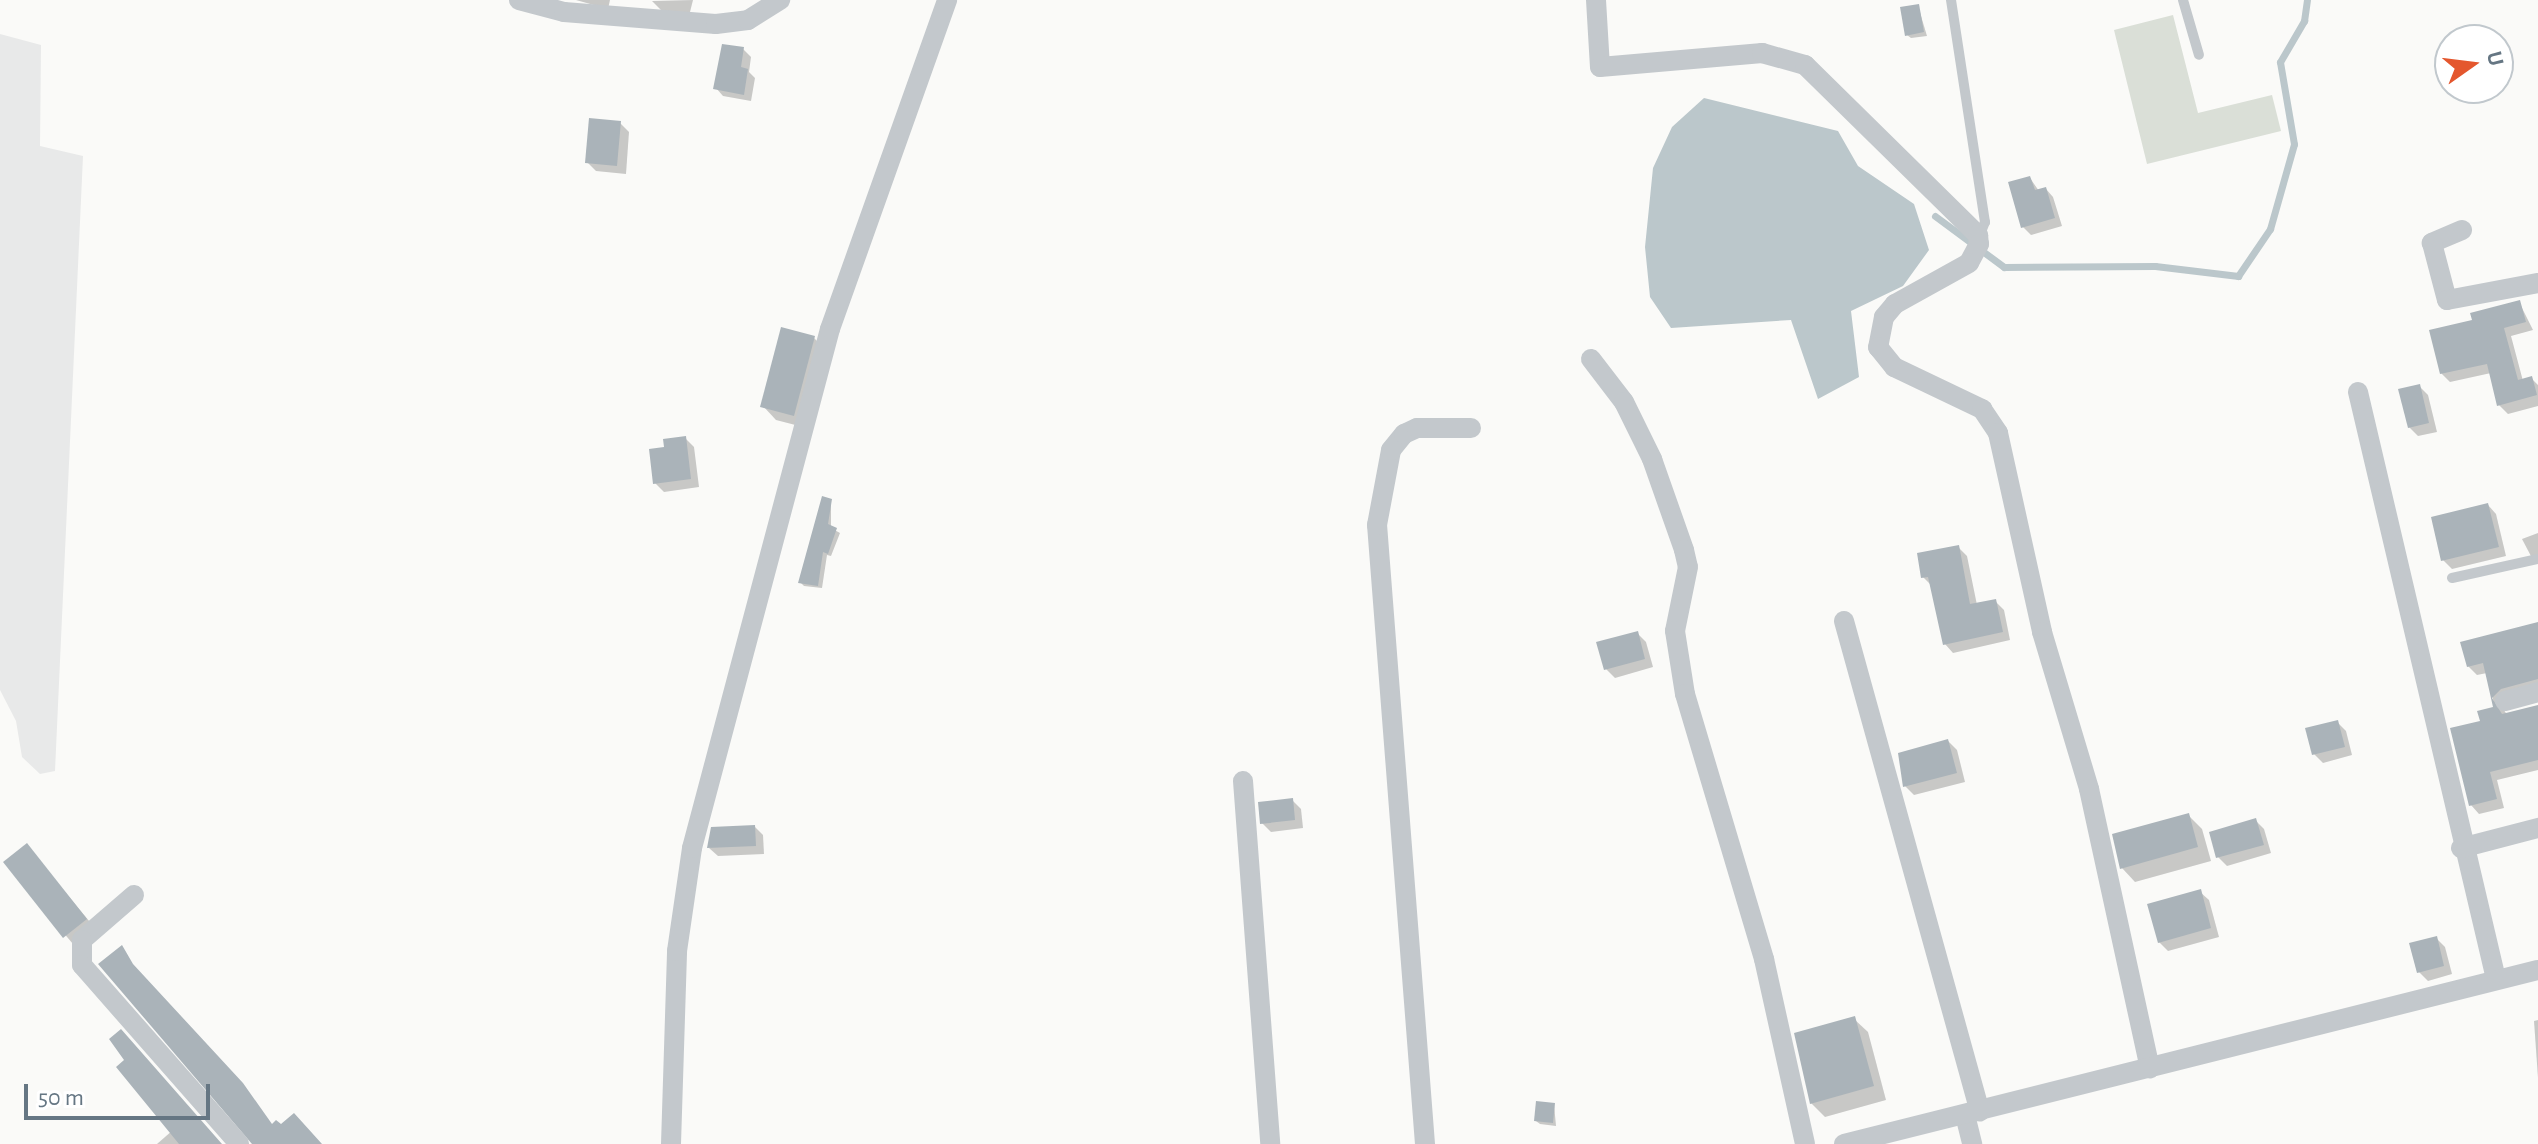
<!DOCTYPE html>
<html>
<head>
<meta charset="utf-8">
<style>
  body { margin:0 }
  #map { position:relative; width:2538px; height:1144px; overflow:hidden; background:#fafaf8; font-family:"Alegreya Sans",sans-serif }
  div>[style] { position:absolute }
  .built>* { inset:0; background:#e8e9e9 }
  .green>* { inset:0; background:#dadfd7 }
  .water>* { inset:0; background:#bbc7cb }
  .shadow>* { inset:0; background:#0003 }
  .stream>* { height:7px; margin:-3.5px; padding:0 3.5px; transform-origin:3.5px; border-radius:3.5px; background:#bbc7cb }
  .building>* { inset:0; background:#aab3b9 }
  .lane>* { height:10px; margin:-5px; padding:0 5px; transform-origin:5px; border-radius:5px; background:#c3c8cc }
  .street>* { height:20px; margin:-10px; padding:0 10px; transform-origin:10px; border-radius:10px; background:#c3c8cc }
  span { translate:-50% -50%; white-space:nowrap; text-align:center; line-height:1.15; -webkit-text-stroke:8px #fff; paint-order:stroke }
  .north { position:absolute; left:2434px; top:24px; width:80px; height:80px; box-sizing:border-box; background:#fff; border:2px solid #c1c8cd; border-radius:50%; rotate:76deg; font-size:22px; font-weight:700; line-height:32px; text-align:center; color:#657683 }
  .north::after { content:''; display:block; margin:auto; width:28px; height:36px; background:#e4572e; clip-path:polygon(50% 0,100% 100%,50% 72%,0 100%) }
  .scale { position:absolute; left:24px; top:1084px; width:186px; height:36px; box-sizing:border-box; border:4px solid #657683; border-top:0; padding-left:10px; font-size:24px; line-height:28px; white-space:nowrap; color:#657683; -webkit-text-stroke:6px #fff; paint-order:stroke }
</style>
</head>
<body>
<div id="map">
  <div class="built">
    <i style="clip-path:polygon(0 34px,41px 45px,40px 146px,83px 156px,55px 771px,40px 774px,22px 757px,16px 721px,0 690px)"></i>
  </div>
  <div class="green">
    <i style="clip-path:polygon(2173px 15px,2198px 113px,2272px 95px,2281px 131px,2147px 164px,2114px 30px)"></i>
  </div>
  <div class="water">
    <i style="clip-path:polygon(1704px 98px,1838px 131px,1858px 166px,1914px 204px,1929px 250px,1903px 286px,1851px 311px,1859px 377px,1818px 399px,1791px 320px,1671px 328px,1650px 297px,1645px 247px,1653px 168px,1672px 127px)"></i>
  </div>
  <div class="shadow">
    <i style="clip-path:polygon(576px 0,610px 0,608px 9px)"></i>
    <i style="clip-path:polygon(693px 0,689px 16px,661px 10px,652px 1px)"></i>
    <i style="clip-path:polygon(1918px 6px,1927px 36px,1911px 38px,1907px 35px)"></i>
    <i style="clip-path:polygon(743px 49px,751px 57px,749px 72px,755px 78px,751px 101px,723px 96px,716px 88px)"></i>
    <i style="clip-path:polygon(620px 123px,629px 132px,626px 174px,596px 171px,587px 162px)"></i>
    <i style="clip-path:polygon(2030px 178px,2039px 191px,2046px 189px,2053px 197px,2062px 226px,2031px 235px,2023px 227px,2010px 184px)"></i>
    <i style="clip-path:polygon(2519px 302px,2533px 330px,2511px 336px,2523px 381px,2531px 378px,2538px 385px,2538px 406px,2508px 414px,2499px 405px,2491px 373px,2450px 382px,2441px 373px,2475px 322px)"></i>
    <i style="clip-path:polygon(814px 338px,827px 351px,807px 428px,776px 420px,763px 406px)"></i>
    <i style="clip-path:polygon(2419px 386px,2428px 395px,2437px 432px,2418px 436px,2409px 427px)"></i>
    <i style="clip-path:polygon(685px 438px,694px 447px,699px 487px,664px 492px,655px 483px,666px 449px)"></i>
    <i style="clip-path:polygon(831px 501px,831px 528px,840px 533px,831px 556px,827px 555px,822px 588px,804px 586px,800px 582px)"></i>
    <i style="clip-path:polygon(2488px 505px,2496px 514px,2506px 556px,2452px 569px,2443px 560px)"></i>
    <i style="clip-path:polygon(2538px 533px,2538px 559px,2533px 560px,2522px 539px)"></i>
    <i style="clip-path:polygon(1958px 547px,1967px 556px,1977px 605px,1995px 601px,2004px 610px,2010px 640px,1953px 653px,1945px 644px,1932px 586px,1923px 577px)"></i>
    <i style="clip-path:polygon(2538px 624px,2538px 689px,2501px 706px,2508px 716px,2538px 708px,2538px 770px,2497px 780px,2504px 808px,2479px 814px,2471px 805px,2482px 722px,2495px 708px,2487px 673px,2477px 675px,2468px 666px)"></i>
    <i style="clip-path:polygon(1637px 633px,1646px 642px,1653px 667px,1615px 678px,1606px 669px)"></i>
    <i style="clip-path:polygon(2337px 722px,2346px 731px,2352px 755px,2323px 763px,2314px 754px)"></i>
    <i style="clip-path:polygon(1948px 741px,1957px 750px,1965px 782px,1914px 795px,1905px 786px)"></i>
    <i style="clip-path:polygon(1292px 800px,1301px 809px,1303px 828px,1271px 832px,1262px 823px)"></i>
    <i style="clip-path:polygon(2188px 815px,2202px 829px,2211px 861px,2135px 882px,2122px 868px)"></i>
    <i style="clip-path:polygon(2255px 820px,2264px 829px,2271px 853px,2227px 866px,2218px 857px)"></i>
    <i style="clip-path:polygon(755px 827px,763px 835px,764px 854px,718px 856px,709px 848px)"></i>
    <i style="clip-path:polygon(27px 846px,99px 933px,78px 950px,5px 863px)"></i>
    <i style="clip-path:polygon(2200px 892px,2209px 900px,2219px 937px,2168px 951px,2159px 942px)"></i>
    <i style="clip-path:polygon(2436px 938px,2445px 947px,2452px 974px,2428px 981px,2419px 972px)"></i>
    <i style="clip-path:polygon(1854px 1019px,1868px 1032px,1886px 1100px,1825px 1117px,1811px 1103px)"></i>
    <i style="clip-path:polygon(2538px 1020px,2538px 1078px,2534px 1021px)"></i>
    <i style="clip-path:polygon(1554px 1104px,1556px 1126px,1540px 1124px,1536px 1121px)"></i>
    <i style="clip-path:polygon(173px 1130px,220px 1144px,157px 1144px)"></i>
  </div>
  <div class="stream">
    <i style="left:1935px;top:216px;width:86px;rotate:36.5deg"></i>
    <i style="left:2004px;top:267px;width:151px;rotate:-0.4deg"></i>
    <i style="left:2155px;top:266px;width:84px;rotate:6.9deg"></i>
    <i style="left:2238px;top:276px;width:57px;rotate:-55.8deg"></i>
    <i style="left:2270px;top:229px;width:88px;rotate:-74.2deg"></i>
    <i style="left:2294px;top:144px;width:83px;rotate:-99.7deg"></i>
    <i style="left:2280px;top:62px;width:48px;rotate:-59.7deg"></i>
    <i style="left:2304px;top:21px;width:21px;rotate:-82deg"></i>
  </div>
  <div class="building">
    <i style="clip-path:polygon(1919px 4px,1924px 32px,1905px 36px,1900px 7px)"></i>
    <i style="clip-path:polygon(722px 44px,744px 47px,741px 67px,748px 69px,744px 95px,713px 89px)"></i>
    <i style="clip-path:polygon(589px 118px,621px 121px,617px 166px,585px 163px)"></i>
    <i style="clip-path:polygon(2030px 176px,2035px 190px,2046px 187px,2055px 218px,2021px 228px,2008px 182px)"></i>
    <i style="clip-path:polygon(2520px 300px,2526px 322px,2504px 328px,2518px 380px,2532px 376px,2537px 395px,2497px 406px,2487px 364px,2440px 374px,2429px 330px,2472px 320px,2470px 313px)"></i>
    <i style="clip-path:polygon(781px 327px,815px 336px,794px 416px,760px 407px)"></i>
    <i style="clip-path:polygon(2420px 384px,2429px 423px,2408px 428px,2398px 389px)"></i>
    <i style="clip-path:polygon(686px 436px,691px 479px,653px 484px,649px 449px,664px 447px,663px 439px)"></i>
    <i style="clip-path:polygon(822px 496px,832px 499px,828px 524px,837px 528px,828px 554px,823px 552px,818px 586px,798px 583px)"></i>
    <i style="clip-path:polygon(2488px 503px,2499px 547px,2441px 561px,2431px 517px)"></i>
    <i style="clip-path:polygon(1959px 545px,1970px 604px,1996px 599px,2003px 632px,1943px 645px,1928px 577px,1921px 578px,1917px 553px)"></i>
    <i style="clip-path:polygon(2538px 622px,2538px 679px,2501px 689px,2492px 698px,2502px 714px,2538px 705px,2538px 760px,2490px 772px,2497px 799px,2469px 806px,2450px 728px,2480px 721px,2477px 711px,2493px 707px,2483px 663px,2467px 667px,2460px 642px)"></i>
    <i style="clip-path:polygon(1638px 631px,1645px 659px,1604px 670px,1596px 642px)"></i>
    <i style="clip-path:polygon(2338px 720px,2345px 747px,2312px 755px,2305px 728px)"></i>
    <i style="clip-path:polygon(1948px 739px,1957px 773px,1903px 787px,1898px 753px)"></i>
    <i style="clip-path:polygon(1293px 798px,1295px 820px,1260px 824px,1258px 802px)"></i>
    <i style="clip-path:polygon(2189px 813px,2198px 847px,2120px 869px,2112px 834px)"></i>
    <i style="clip-path:polygon(2256px 818px,2264px 845px,2216px 858px,2209px 832px)"></i>
    <i style="clip-path:polygon(755px 825px,756px 846px,707px 848px,711px 827px)"></i>
    <i style="clip-path:polygon(27px 843px,87px 919px,63px 938px,3px 862px)"></i>
    <i style="clip-path:polygon(2201px 889px,2211px 928px,2158px 943px,2147px 904px)"></i>
    <i style="clip-path:polygon(2437px 936px,2444px 966px,2417px 973px,2409px 943px)"></i>
    <i style="clip-path:polygon(122px 945px,133px 964px,243px 1083px,272px 1124px,276px 1120px,281px 1124px,294px 1113px,322px 1144px,252px 1144px,98px 964px)"></i>
    <i style="clip-path:polygon(1855px 1016px,1874px 1086px,1810px 1104px,1794px 1033px)"></i>
    <i style="clip-path:polygon(121px 1029px,222px 1144px,179px 1144px,116px 1067px,124px 1060px,109px 1039px)"></i>
    <i style="clip-path:polygon(1536px 1101px,1555px 1103px,1553px 1123px,1534px 1121px)"></i>
  </div>
  <div class="lane">
    <i style="left:1951px;top:0;width:225px;rotate:81.3deg"></i>
    <i style="left:1985px;top:222px;width:16px;rotate:112deg"></i>
    <i style="left:2183px;top:0;width:57px;rotate:73.8deg"></i>
    <i style="left:2452px;top:578px;width:88px;rotate:-12.5deg"></i>
  </div>
  <div class="street">
    <i style="left:519px;top:0;width:47px;rotate:14.9deg"></i>
    <i style="left:564px;top:12px;width:152px;rotate:4.5deg"></i>
    <i style="left:716px;top:24px;width:32px;rotate:-7deg"></i>
    <i style="left:748px;top:20px;width:38px;rotate:-32deg"></i>
    <i style="left:1596px;top:0;width:67px;rotate:86.6deg"></i>
    <i style="left:1600px;top:67px;width:163px;rotate:-4.9deg"></i>
    <i style="left:1762px;top:53px;width:45px;rotate:15.6deg"></i>
    <i style="left:1805px;top:65px;width:243px;rotate:44.5deg"></i>
    <i style="left:1978px;top:235px;width:9px;rotate:84deg"></i>
    <i style="left:1979px;top:244px;width:21px;rotate:118deg"></i>
    <i style="left:1969px;top:263px;width:85px;rotate:151deg"></i>
    <i style="left:1895px;top:304px;width:17px;rotate:130deg"></i>
    <i style="left:1884px;top:317px;width:31px;rotate:101deg"></i>
    <i style="left:1878px;top:347px;width:26px;rotate:51deg"></i>
    <i style="left:1894px;top:367px;width:98px;rotate:25.5deg"></i>
    <i style="left:1982px;top:409px;width:29px;rotate:56deg"></i>
    <i style="left:1998px;top:433px;width:204px;rotate:77.5deg"></i>
    <i style="left:2042px;top:632px;width:164px;rotate:73.3deg"></i>
    <i style="left:2089px;top:789px;width:286px;rotate:77.7deg"></i>
    <i style="left:2462px;top:230px;width:33px;rotate:157deg"></i>
    <i style="left:2432px;top:243px;width:59px;rotate:75.3deg"></i>
    <i style="left:2447px;top:300px;width:93px;rotate:-10.6deg"></i>
    <i style="left:1591px;top:359px;width:54px;rotate:52.5deg"></i>
    <i style="left:1624px;top:402px;width:64px;rotate:63.8deg"></i>
    <i style="left:1652px;top:459px;width:96px;rotate:70.6deg"></i>
    <i style="left:1684px;top:550px;width:17px;rotate:77deg"></i>
    <i style="left:1688px;top:567px;width:65px;rotate:101.5deg"></i>
    <i style="left:1675px;top:631px;width:64px;rotate:81deg"></i>
    <i style="left:1685px;top:694px;width:277px;rotate:73.4deg"></i>
    <i style="left:1764px;top:959px;width:189px;rotate:77.5deg"></i>
    <i style="left:2358px;top:392px;width:603px;rotate:76.77deg"></i>
    <i style="left:1844px;top:621px;width:509px;rotate:74.52deg"></i>
    <i style="left:2505px;top:701px;width:34px;rotate:-15deg"></i>
    <i style="left:1243px;top:781px;width:364px;rotate:85.7deg"></i>
    <i style="left:2461px;top:848px;width:80px;rotate:-14.6deg"></i>
    <i style="left:134px;top:895px;width:69px;rotate:139.1deg"></i>
    <i style="left:82px;top:940px;width:25px;rotate:90deg"></i>
    <i style="left:82px;top:965px;width:238px;rotate:48.7deg"></i>
    <i style="left:1965px;top:1115px;width:30px;rotate:76deg"></i>
    <i style="left:671px;top:1144px;width:193px;rotate:-88.2deg"></i>
    <i style="left:677px;top:951px;width:104px;rotate:-81.7deg"></i>
    <i style="left:692px;top:848px;width:537px;rotate:-75.11deg"></i>
    <i style="left:830px;top:329px;width:349px;rotate:-70.4deg"></i>
    <i style="left:1425px;top:1144px;width:621px;rotate:-94.43deg"></i>
    <i style="left:1377px;top:525px;width:76px;rotate:-79.4deg"></i>
    <i style="left:1391px;top:450px;width:21px;rotate:-51deg"></i>
    <i style="left:1404px;top:434px;width:14px;rotate:-25deg"></i>
    <i style="left:1417px;top:428px;width:54px"></i>
    <i style="left:1844px;top:1144px;width:715px;rotate:-14.08deg"></i>
  </div>
  <div class="north">U</div>
  <div class="scale">50 m</div>
</div>
</body>
</html>
